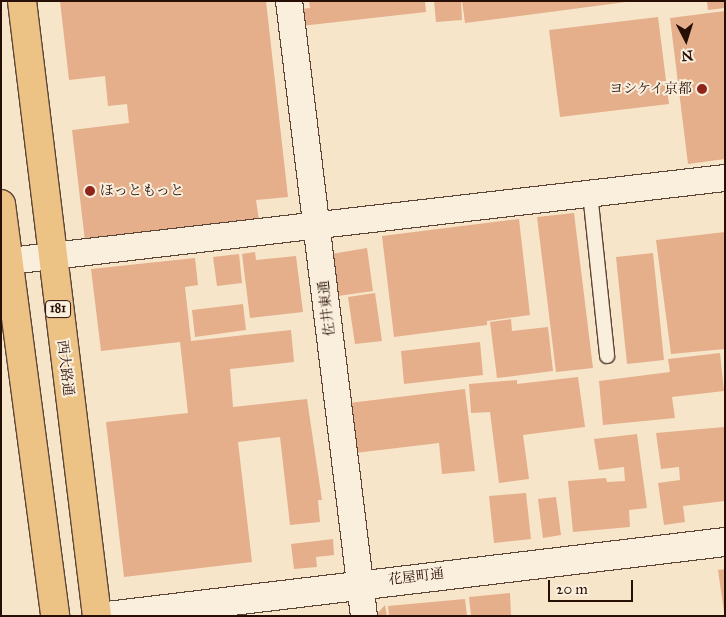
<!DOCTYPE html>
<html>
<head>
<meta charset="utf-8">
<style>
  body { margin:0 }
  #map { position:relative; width:726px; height:617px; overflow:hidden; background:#f7e5ca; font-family:"IM FELL Great Primer","Noto Serif JP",serif }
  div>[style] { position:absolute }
  .building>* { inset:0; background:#e5af8b }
  .roads { filter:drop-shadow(1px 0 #5c4437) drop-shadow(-1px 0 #5c4437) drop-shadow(0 1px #5c4437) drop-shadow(0 -1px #5c4437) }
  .service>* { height:14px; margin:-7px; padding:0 7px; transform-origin:7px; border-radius:7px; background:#faeedd }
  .minor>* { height:26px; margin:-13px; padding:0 13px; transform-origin:13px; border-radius:13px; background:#faeedd }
  .tertiary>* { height:28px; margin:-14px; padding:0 14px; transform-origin:14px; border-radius:14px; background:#faeedd }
  .primary>* { height:28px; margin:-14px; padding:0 14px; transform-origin:14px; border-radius:14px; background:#ecc285 }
  .dots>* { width:14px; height:14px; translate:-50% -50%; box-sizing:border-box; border:2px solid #faeedd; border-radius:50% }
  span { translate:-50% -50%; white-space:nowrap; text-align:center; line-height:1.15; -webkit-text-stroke:4px #faeedd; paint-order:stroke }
  .shield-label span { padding:1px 4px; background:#faeedd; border:1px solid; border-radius:4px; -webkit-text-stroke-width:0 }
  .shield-label { font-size:12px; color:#280f06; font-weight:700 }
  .poi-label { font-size:14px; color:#280f06 }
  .right { translate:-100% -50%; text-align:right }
  .left { translate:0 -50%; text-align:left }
  .street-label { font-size:14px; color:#280f06 }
  .frame { position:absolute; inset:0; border:2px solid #280f06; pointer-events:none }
  .north { position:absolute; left:661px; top:15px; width:50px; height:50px; -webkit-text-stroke:4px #faeedd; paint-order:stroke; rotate:175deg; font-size:14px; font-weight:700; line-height:20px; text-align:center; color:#280f06 }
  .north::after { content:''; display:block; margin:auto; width:18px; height:22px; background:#280f06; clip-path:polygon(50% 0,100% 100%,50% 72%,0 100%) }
  .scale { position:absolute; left:548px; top:580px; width:85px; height:22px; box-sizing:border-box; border:2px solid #280f06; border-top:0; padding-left:6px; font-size:15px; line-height:18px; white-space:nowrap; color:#280f06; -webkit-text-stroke:4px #faeedd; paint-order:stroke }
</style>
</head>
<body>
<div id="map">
  <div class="building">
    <i style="clip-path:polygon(60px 1px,266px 1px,288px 197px,256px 200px,259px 220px,85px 241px,72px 130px,129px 123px,127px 104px,108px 106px,105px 76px,69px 80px)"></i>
    <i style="clip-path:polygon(309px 1px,425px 1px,426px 12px,301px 26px,299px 9px,310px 8px)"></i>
    <i style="clip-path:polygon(434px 1px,461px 1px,462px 20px,436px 22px)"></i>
    <i style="clip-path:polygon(462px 1px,626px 1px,626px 2px,465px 23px)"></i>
    <i style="clip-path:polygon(707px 1px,725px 1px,725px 8px,708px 10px)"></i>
    <i style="clip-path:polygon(725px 11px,725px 159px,688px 164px,670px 18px)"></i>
    <i style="clip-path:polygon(658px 17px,669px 104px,560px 117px,549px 30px)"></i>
    <i style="clip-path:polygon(574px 213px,593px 368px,556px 372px,537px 217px)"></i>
    <i style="clip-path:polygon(519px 219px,530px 315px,487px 321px,487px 325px,394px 337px,382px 236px)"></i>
    <i style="clip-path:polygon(725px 232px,725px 349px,671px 354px,656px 240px)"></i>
    <i style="clip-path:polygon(367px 248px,373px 291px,338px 296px,331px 254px)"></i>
    <i style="clip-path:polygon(255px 252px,256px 260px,296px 256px,303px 312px,250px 318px,242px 254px)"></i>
    <i style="clip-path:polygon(653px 253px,664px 360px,627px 364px,616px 257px)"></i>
    <i style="clip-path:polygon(239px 254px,242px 283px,217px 286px,213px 257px)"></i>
    <i style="clip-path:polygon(195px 258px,198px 285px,185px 287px,191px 341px,291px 330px,294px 362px,230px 369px,233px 407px,307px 399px,322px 500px,318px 500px,320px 522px,290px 525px,280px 437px,238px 442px,252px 562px,124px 577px,106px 422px,188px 413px,180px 342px,101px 351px,91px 269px)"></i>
    <i style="clip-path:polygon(375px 293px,382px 341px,355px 344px,348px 297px)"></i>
    <i style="clip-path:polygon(243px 304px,246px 330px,195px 337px,192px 310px)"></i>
    <i style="clip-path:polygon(511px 319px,512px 331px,548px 327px,553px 371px,497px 378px,490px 322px)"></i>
    <i style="clip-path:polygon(480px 342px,483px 375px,404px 384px,401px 351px)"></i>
    <i style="clip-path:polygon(720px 353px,724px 391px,672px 397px,675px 418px,603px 425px,599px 381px,670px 372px,668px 359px)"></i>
    <i style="clip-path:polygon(578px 377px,585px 427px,523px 435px,529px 479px,499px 483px,490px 412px,471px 413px,469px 384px,517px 380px,517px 384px)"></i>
    <i style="clip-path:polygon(465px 389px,475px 471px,442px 474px,439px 443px,355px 453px,349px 403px)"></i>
    <i style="clip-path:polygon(724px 427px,725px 501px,683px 506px,685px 522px,664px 525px,658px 483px,680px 480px,679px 467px,661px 469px,656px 433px)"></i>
    <i style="clip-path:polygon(637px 434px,647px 508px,629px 510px,630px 527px,573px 532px,568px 481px,606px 478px,607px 482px,625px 481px,624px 467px,599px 470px,594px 439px)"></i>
    <i style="clip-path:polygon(526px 493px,531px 539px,494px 543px,489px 496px)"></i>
    <i style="clip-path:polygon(556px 497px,561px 535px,543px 538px,538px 499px)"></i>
    <i style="clip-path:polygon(333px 539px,334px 555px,316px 557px,317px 567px,294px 569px,291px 544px)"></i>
    <i style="clip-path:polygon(725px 569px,725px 612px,724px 612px,718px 570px)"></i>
    <i style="clip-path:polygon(510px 593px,511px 616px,471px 616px,469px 597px)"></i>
    <i style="clip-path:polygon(465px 599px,467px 616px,389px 616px,388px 606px)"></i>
    <i style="clip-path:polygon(385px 605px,387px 616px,375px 616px)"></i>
  </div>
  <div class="roads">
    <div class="service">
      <i style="left:590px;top:193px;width:164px;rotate:84deg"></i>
    </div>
    <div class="minor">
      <i style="left:289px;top:1px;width:620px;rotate:83.05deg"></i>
      <i style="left:1px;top:262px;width:729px;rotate:-6.62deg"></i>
    </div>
    <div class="tertiary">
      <i style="left:107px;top:616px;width:622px;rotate:-6.83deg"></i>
    </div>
    <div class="primary">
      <i style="left:22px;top:1px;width:620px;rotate:83.05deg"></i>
      <i style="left:1px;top:204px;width:416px;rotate:82.5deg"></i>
    </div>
  </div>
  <div class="dots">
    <i style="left:702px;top:89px;background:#8f2418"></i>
    <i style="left:90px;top:191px;background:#8f2418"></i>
  </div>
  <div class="shield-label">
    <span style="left:58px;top:309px">181</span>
  </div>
  <div class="poi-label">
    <span class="right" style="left:692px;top:89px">ヨシケイ京都</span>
    <span class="left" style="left:100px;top:191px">ほっともっと</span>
  </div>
  <div class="street-label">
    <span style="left:327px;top:308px;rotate:-97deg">佐井東通</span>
    <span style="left:65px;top:368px;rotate:83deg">西大路通</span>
    <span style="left:416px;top:577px;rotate:-7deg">花屋町通</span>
  </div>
  <div class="frame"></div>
  <div class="north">N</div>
  <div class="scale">20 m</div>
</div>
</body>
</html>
